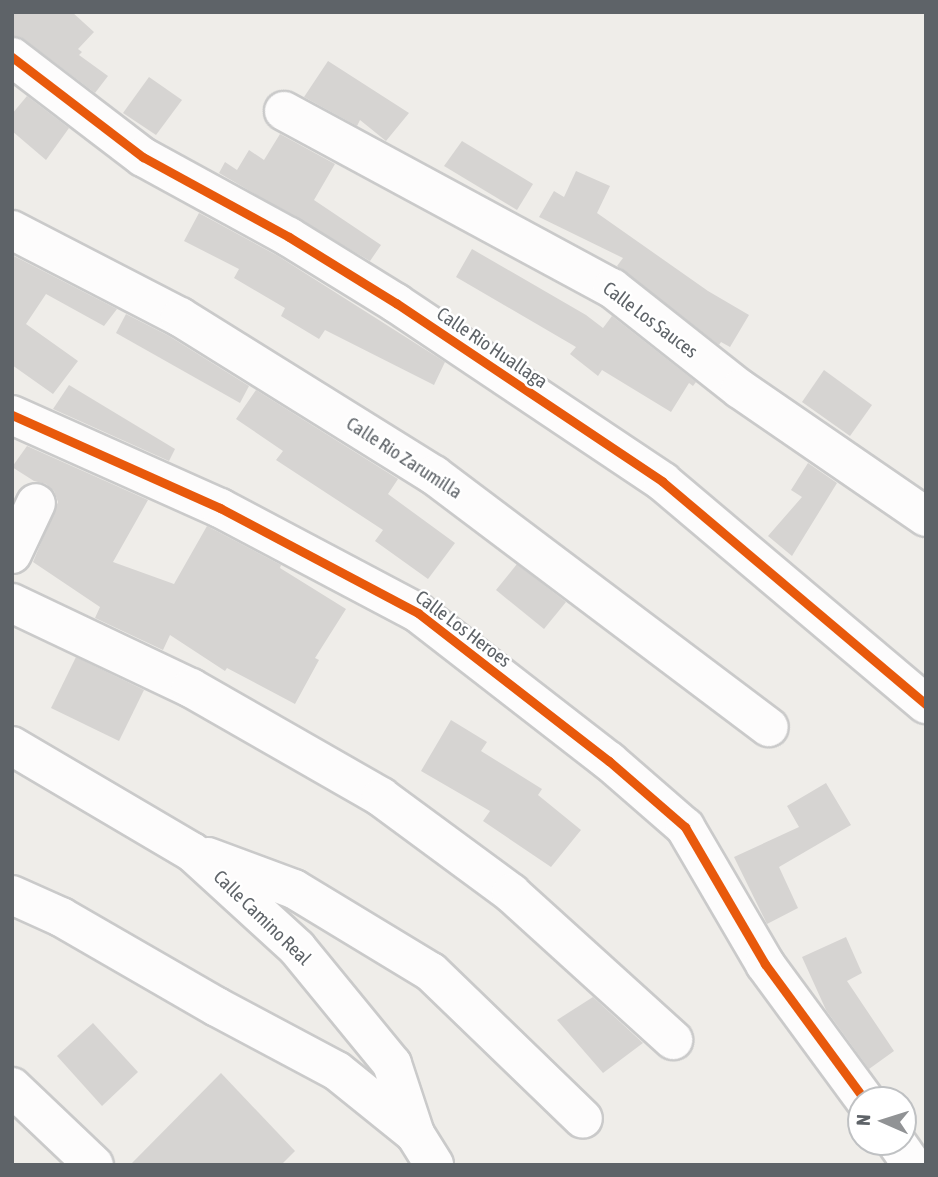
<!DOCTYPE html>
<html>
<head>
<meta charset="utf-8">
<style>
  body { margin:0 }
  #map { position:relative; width:938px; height:1177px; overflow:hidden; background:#efede9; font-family:"Asap Condensed",sans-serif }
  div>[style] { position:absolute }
  .building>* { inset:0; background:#d6d4d2 }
  .roads { filter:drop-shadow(2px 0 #cacaca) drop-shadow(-2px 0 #cacaca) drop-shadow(0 2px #cacaca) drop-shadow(0 -2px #cacaca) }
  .minor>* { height:38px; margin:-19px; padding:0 19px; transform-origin:19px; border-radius:19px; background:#fdfcfc }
  .cycleway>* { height:9px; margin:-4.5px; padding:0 4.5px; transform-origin:4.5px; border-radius:4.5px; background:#e8590c }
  span { translate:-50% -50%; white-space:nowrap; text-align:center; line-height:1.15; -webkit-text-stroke:5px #fff; paint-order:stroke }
  .street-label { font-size:19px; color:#5e6368 }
  .frame { position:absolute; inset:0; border:14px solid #5e6368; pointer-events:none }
  .north { position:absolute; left:847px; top:1086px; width:70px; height:70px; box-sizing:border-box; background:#fff; border:2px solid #bfc1c3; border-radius:50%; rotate:273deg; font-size:19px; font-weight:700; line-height:28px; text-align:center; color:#5e6368 }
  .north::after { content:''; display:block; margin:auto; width:24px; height:32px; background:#919395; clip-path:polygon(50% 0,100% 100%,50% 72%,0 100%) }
</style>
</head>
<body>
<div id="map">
  <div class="building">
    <i style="clip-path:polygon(12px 12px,72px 12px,94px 32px,78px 49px,82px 52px,79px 55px,108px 76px,95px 93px,25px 40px,12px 36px)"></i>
    <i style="clip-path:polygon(328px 61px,409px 113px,386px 141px,360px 120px,357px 126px,304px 97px)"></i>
    <i style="clip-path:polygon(149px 77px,182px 100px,156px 135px,123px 113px)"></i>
    <i style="clip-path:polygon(27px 96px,69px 128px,46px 160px,12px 131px,12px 114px)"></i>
    <i style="clip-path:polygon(280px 134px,335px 164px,314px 200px,381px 245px,370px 261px,219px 173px,225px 162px,237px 170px,249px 150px,264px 160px)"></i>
    <i style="clip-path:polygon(462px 141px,533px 184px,517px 210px,444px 166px)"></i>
    <i style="clip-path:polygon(576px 171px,610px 186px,597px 213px,708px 291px,749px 315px,730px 347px,721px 342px,719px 345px,617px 266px,623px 258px,539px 217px,554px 191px,564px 197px)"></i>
    <i style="clip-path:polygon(199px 213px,278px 256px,445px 362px,434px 385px,325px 330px,319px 339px,281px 316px,285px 308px,234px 278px,239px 269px,184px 241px)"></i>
    <i style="clip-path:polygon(472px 249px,586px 315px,603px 328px,612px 316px,696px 382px,693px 386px,689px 383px,671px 412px,602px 370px,598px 376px,570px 354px,576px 347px,456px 277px)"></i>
    <i style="clip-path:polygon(12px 255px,117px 309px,104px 326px,46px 294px,26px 324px,78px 361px,53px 394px,12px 365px)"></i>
    <i style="clip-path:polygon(126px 314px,169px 336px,249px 386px,240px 403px,116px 333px)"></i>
    <i style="clip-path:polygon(824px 370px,872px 405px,850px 436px,802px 402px)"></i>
    <i style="clip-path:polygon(69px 385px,175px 449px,169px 461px,53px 409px)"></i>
    <i style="clip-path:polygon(256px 390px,398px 479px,388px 494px,455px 543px,428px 579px,375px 541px,383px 530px,276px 460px,283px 451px,236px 419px)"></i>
    <i style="clip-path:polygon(27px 446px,148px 500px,113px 562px,174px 584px,207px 526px,281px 565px,280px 568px,346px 609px,315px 658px,319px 660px,295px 704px,227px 668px,225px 671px,170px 635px,163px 650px,95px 618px,100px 607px,33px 562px,58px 502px,54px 491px,46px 484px,34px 481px,12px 467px)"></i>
    <i style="clip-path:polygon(808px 463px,837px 483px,792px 556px,768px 536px,802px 497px,791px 490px)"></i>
    <i style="clip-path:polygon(517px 564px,566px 602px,544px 629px,496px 590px)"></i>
    <i style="clip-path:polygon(76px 657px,144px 690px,119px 741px,51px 708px)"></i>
    <i style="clip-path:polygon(451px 720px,487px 742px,481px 751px,542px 789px,538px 795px,581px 830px,551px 867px,483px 821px,490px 811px,421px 771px)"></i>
    <i style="clip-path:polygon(826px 783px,851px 825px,779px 867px,798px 908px,767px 924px,734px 857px,799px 827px,787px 806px)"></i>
    <i style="clip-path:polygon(846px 937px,862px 973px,847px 981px,894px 1051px,869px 1069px,826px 1010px,802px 957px)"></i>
    <i style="clip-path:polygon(593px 997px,643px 1043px,603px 1073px,557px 1020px)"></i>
    <i style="clip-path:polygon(93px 1023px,138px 1072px,102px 1106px,57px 1056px)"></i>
    <i style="clip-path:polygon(221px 1073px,295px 1151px,281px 1165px,130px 1165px)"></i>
  </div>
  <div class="roads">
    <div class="minor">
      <i style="left:12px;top:57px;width:165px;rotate:37.4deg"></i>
      <i style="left:143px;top:157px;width:166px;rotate:28.7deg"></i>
      <i style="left:289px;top:237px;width:126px;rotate:31.7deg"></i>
      <i style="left:396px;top:303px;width:321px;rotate:33.8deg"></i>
      <i style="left:663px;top:482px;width:344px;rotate:40.2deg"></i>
      <i style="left:284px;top:111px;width:373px;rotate:28.4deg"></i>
      <i style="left:612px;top:288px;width:163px;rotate:38.3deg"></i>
      <i style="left:740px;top:389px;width:226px;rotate:34.5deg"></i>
      <i style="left:12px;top:230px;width:189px;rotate:27.4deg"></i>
      <i style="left:180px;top:317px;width:299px;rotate:31.9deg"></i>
      <i style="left:434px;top:475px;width:419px;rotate:37deg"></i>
      <i style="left:12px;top:415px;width:228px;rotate:24.1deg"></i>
      <i style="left:220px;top:508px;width:224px;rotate:27.9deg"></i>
      <i style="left:418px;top:613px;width:242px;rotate:37.8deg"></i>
      <i style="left:609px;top:761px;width:101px;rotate:41deg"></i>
      <i style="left:685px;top:827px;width:159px;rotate:59.7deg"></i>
      <i style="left:765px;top:964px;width:169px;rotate:53.7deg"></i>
      <i style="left:12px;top:554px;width:56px;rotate:-64.8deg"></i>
      <i style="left:12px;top:603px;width:198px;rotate:25.4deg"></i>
      <i style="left:191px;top:688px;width:219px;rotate:29.8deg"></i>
      <i style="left:381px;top:797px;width:162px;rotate:36.4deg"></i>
      <i style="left:511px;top:893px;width:219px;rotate:42.2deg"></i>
      <i style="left:12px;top:746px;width:209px;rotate:30.5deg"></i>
      <i style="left:192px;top:852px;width:142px;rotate:42.4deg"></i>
      <i style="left:297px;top:948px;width:150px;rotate:50.7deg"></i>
      <i style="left:392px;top:1064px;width:74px;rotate:71.8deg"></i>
      <i style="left:415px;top:1134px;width:36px;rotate:58deg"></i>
      <i style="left:208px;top:857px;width:92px;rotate:20.4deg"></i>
      <i style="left:294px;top:889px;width:160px;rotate:31.2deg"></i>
      <i style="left:431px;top:972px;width:211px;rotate:44deg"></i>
      <i style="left:12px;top:895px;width:54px;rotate:24.2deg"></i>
      <i style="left:61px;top:917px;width:180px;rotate:30deg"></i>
      <i style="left:217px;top:1007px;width:136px;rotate:28.1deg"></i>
      <i style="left:337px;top:1071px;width:100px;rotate:38.9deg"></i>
      <i style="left:12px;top:1087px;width:113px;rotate:43.6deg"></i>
      <i style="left:896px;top:1142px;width:28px;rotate:55deg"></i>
    </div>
  </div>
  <div class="cycleway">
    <i style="left:12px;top:57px;width:165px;rotate:37.4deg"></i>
    <i style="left:143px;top:157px;width:166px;rotate:28.7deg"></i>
    <i style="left:289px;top:237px;width:126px;rotate:31.7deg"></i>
    <i style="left:396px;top:303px;width:321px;rotate:33.8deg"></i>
    <i style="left:663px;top:482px;width:344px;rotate:40.2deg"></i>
    <i style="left:12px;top:415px;width:228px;rotate:24.1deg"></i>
    <i style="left:220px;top:508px;width:224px;rotate:27.9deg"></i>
    <i style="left:418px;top:613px;width:242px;rotate:37.8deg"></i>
    <i style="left:609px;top:761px;width:101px;rotate:41deg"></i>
    <i style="left:685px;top:827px;width:159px;rotate:59.7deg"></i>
    <i style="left:765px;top:964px;width:169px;rotate:53.7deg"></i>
  </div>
  <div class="street-label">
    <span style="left:650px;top:320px;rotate:37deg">Calle Los Sauces</span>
    <span style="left:492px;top:348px;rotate:34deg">Calle Rio Huallaga</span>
    <span style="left:404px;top:458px;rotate:33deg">Calle Rio Zarumilla</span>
    <span style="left:463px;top:629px;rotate:37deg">Calle Los Heroes</span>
    <span style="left:262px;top:918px;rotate:44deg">Calle Camino Real</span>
  </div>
  <div class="frame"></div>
  <div class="north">N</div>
</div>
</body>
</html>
